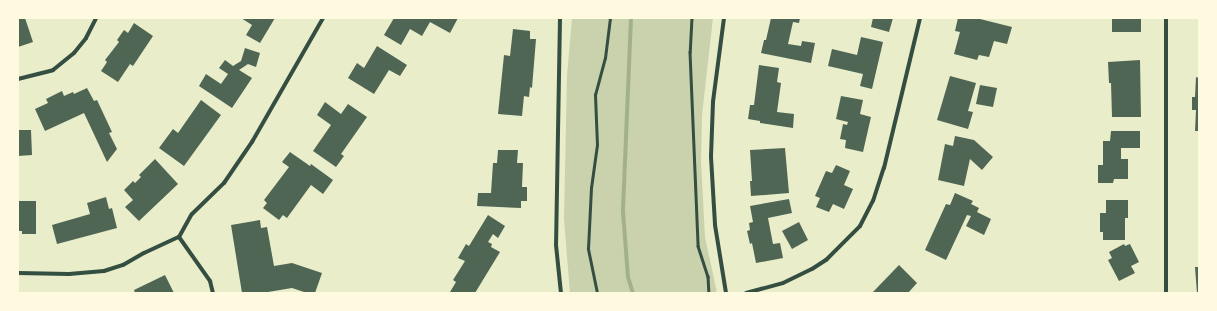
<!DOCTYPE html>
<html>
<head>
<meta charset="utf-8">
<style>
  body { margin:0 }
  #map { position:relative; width:1217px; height:311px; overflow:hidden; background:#e9edc9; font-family:"Source Serif 4",serif }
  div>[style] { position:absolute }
  .green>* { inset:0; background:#cad2ad }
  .stream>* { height:4px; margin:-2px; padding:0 2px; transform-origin:2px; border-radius:2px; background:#a3b18a }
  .building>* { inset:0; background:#4f6655 }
  .path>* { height:2.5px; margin:-1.25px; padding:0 1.25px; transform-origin:1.25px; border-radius:1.25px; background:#344e41 }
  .minor>* { height:4px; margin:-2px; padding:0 2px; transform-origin:2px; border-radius:2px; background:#344e41 }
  span { translate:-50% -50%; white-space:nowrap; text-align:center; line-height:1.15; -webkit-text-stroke:3px #fefae0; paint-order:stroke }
  .frame { position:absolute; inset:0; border:19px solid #fefae0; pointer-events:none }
</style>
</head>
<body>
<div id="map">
  <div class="green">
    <i style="clip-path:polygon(572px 18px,713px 18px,702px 115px,701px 161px,705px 237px,717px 293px,570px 293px,564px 219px,567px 76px)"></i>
  </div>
  <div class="stream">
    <i style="left:631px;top:18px;width:194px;rotate:92.4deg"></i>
    <i style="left:623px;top:212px;width:65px;rotate:85.6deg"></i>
    <i style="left:628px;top:277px;width:17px;rotate:73deg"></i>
  </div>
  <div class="building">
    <i style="clip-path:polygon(18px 18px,25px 18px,33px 42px,18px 47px)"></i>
    <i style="clip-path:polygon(241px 18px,275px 18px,260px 43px,246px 35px,252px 25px)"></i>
    <i style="clip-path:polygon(394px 18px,458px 18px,450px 33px,430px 22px,422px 36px,410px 29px,401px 45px,384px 35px)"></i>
    <i style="clip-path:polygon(771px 18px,800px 18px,799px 23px,793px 22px,788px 44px,801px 46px,802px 41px,815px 43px,811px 63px,761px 53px,764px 40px,766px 40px)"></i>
    <i style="clip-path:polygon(873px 18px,893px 18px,889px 32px,871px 27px)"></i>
    <i style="clip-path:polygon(958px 18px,976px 18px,1012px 27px,1007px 44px,994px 41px,989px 57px,979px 55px,977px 60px,954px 54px,960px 32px,955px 31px)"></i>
    <i style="clip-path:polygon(1112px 18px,1141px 18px,1141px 32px,1112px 32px)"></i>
    <i style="clip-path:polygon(134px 23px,153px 36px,133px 66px,130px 64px,118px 82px,101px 71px,107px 62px,105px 60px,119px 42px,117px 40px,124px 30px,128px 33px)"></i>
    <i style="clip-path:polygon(513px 29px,530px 31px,530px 39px,536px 39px,532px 88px,530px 87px,529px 97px,524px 96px,522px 116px,498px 114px,504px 55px,510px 56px)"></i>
    <i style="clip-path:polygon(861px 37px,883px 42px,872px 89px,860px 86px,863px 74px,828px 66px,832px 49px,857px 55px)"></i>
    <i style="clip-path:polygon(377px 46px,407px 65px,400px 76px,389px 70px,374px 94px,348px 78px,357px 63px,364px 68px)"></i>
    <i style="clip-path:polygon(245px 48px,260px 53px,256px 67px,248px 64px,239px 70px,252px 78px,232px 108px,199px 86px,206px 74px,221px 84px,228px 74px,219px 68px,225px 60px,233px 66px,241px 61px)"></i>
    <i style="clip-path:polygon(1140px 60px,1141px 117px,1112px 117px,1111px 83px,1109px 83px,1108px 62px)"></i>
    <i style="clip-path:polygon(759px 65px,779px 68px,777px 82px,781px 83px,777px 112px,794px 114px,793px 128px,760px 123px,760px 121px,748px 119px,750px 105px,754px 105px)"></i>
    <i style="clip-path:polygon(950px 76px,976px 83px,968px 111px,973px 112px,968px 129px,937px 120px)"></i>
    <i style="clip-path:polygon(1196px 77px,1199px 78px,1199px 131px,1195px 131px,1196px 110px,1192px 110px,1192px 97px,1195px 97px)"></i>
    <i style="clip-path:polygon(980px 85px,997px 88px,993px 107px,976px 104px)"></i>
    <i style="clip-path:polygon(87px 88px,94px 101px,97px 100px,112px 132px,109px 133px,117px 149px,107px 162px,84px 113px,45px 131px,35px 109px,48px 103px,46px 99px,62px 91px,64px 96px,73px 92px,74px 94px)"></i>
    <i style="clip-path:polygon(841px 96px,863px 100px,860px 114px,871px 117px,863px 152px,845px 148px,846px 140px,840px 139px,843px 124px,847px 125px,848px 122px,836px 119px)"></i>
    <i style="clip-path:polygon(201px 100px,221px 115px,184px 166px,159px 148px,173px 129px,178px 133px)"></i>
    <i style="clip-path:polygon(325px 102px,341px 114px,348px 104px,367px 117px,341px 154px,344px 156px,336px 167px,313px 151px,331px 125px,317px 115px)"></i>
    <i style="clip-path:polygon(18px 130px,31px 130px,32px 155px,18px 156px)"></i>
    <i style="clip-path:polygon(1111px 131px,1140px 131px,1140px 148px,1121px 148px,1121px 159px,1128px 159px,1128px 179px,1114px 179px,1113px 183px,1098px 183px,1098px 165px,1103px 165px,1103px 141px,1110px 141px)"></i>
    <i style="clip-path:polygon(955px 136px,974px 140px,993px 157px,982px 170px,970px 159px,964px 186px,938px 180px,945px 144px,953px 146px)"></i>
    <i style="clip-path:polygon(785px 148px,789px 193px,751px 196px,750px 181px,752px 181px,750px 150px)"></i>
    <i style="clip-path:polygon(498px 150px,518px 150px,517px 163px,523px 163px,522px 187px,527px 187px,527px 201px,521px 201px,521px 208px,477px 206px,478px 193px,491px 193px,493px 163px,497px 163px)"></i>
    <i style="clip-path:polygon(290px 152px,310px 166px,311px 164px,333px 180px,323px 194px,311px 185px,287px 218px,283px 215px,279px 220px,263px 208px,267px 203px,264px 200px,289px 167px,282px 162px)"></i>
    <i style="clip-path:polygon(155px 159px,178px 184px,139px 221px,125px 207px,133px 200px,124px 190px,133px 181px,135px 183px,141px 177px,139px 175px)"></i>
    <i style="clip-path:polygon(836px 165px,850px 171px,844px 185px,853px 189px,844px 209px,833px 204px,829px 212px,816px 207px,820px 198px,815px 196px,826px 171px,832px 173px)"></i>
    <i style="clip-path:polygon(955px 193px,973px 201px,971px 204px,979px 208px,977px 212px,991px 219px,984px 235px,966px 226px,971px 216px,967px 215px,946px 260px,925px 250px,946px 204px,950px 205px)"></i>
    <i style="clip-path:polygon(106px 197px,109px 209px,112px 208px,117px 228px,57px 244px,52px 225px,90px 214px,87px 203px)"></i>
    <i style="clip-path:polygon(789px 199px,792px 213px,768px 218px,773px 244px,780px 243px,783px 258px,756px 263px,752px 243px,750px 244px,747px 231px,750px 230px,749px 223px,753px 222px,750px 206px)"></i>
    <i style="clip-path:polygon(1106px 200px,1128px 200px,1128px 218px,1125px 218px,1125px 240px,1103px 240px,1103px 232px,1100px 232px,1100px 213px,1106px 213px)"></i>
    <i style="clip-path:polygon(18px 201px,36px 201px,36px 234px,22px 234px,22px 231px,18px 231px)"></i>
    <i style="clip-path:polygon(488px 215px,505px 226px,498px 238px,493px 234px,488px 242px,492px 244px,491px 247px,500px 252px,475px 293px,452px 293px,450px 292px,456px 282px,453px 280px,465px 261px,458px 258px,466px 244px,469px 246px)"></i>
    <i style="clip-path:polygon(260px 220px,261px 228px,267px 227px,274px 266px,292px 263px,322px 273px,315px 293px,307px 293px,292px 288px,262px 293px,242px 293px,231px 225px)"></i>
    <i style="clip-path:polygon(799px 222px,808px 240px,792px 249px,782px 231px)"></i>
    <i style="clip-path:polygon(1124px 244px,1125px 246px,1130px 244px,1139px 262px,1131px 266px,1135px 273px,1119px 281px,1108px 260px,1112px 258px,1109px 252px)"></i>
    <i style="clip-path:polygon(899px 265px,917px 283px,908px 293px,872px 293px)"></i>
    <i style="clip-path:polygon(1195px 267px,1199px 267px,1199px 293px,1197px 293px)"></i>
    <i style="clip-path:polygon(165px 275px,174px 293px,135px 293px,134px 290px)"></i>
  </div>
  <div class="path">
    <i style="left:692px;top:18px;width:34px;rotate:93deg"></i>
    <i style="left:690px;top:52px;width:194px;rotate:87.6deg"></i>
    <i style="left:698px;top:246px;width:32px;rotate:72deg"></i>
    <i style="left:708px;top:276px;width:17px;rotate:87deg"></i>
    <i style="left:597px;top:293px;width:45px;rotate:-101.6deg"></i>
    <i style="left:588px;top:249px;width:61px;rotate:-87.2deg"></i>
    <i style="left:591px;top:188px;width:43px;rotate:-82.1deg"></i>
    <i style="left:597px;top:145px;width:50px;rotate:-92.3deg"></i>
    <i style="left:595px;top:95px;width:38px;rotate:-75deg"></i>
    <i style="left:605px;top:58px;width:40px;rotate:-82.9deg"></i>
  </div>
  <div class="minor">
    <i style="left:560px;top:18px;width:227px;rotate:91deg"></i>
    <i style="left:556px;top:245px;width:48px;rotate:84.1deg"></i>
    <i style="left:724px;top:18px;width:85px;rotate:97.5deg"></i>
    <i style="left:713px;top:102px;width:55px;rotate:92.1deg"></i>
    <i style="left:711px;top:157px;width:68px;rotate:86.6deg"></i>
    <i style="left:715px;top:225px;width:69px;rotate:80.8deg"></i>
    <i style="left:18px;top:79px;width:36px;rotate:-14deg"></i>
    <i style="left:53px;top:70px;width:27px;rotate:-39deg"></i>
    <i style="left:74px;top:53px;width:19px;rotate:-51deg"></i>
    <i style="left:86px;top:38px;width:22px;rotate:-63deg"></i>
    <i style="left:179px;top:237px;width:54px;rotate:54.8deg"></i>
    <i style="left:210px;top:281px;width:12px;rotate:76deg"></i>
    <i style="left:18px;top:273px;width:51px;rotate:1.1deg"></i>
    <i style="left:69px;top:274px;width:35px;rotate:-5deg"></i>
    <i style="left:104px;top:271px;width:20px;rotate:-18deg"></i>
    <i style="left:123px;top:265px;width:24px;rotate:-30deg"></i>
    <i style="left:144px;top:253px;width:38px;rotate:-25deg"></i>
    <i style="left:179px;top:237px;width:26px;rotate:-61deg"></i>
    <i style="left:192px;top:214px;width:45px;rotate:-44.1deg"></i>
    <i style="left:224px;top:183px;width:50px;rotate:-55.7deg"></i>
    <i style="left:252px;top:142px;width:143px;rotate:-60.2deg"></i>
    <i style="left:746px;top:293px;width:38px;rotate:-15deg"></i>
    <i style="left:783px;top:283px;width:32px;rotate:-26deg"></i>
    <i style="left:812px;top:269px;width:17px;rotate:-33deg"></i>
    <i style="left:826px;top:260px;width:48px;rotate:-45deg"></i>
    <i style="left:860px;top:226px;width:28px;rotate:-63deg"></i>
    <i style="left:873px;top:201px;width:35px;rotate:-72deg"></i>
    <i style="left:884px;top:168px;width:154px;rotate:-76.5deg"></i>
    <i style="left:1166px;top:293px;width:275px;rotate:-90deg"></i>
  </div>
  <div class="frame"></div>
</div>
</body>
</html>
